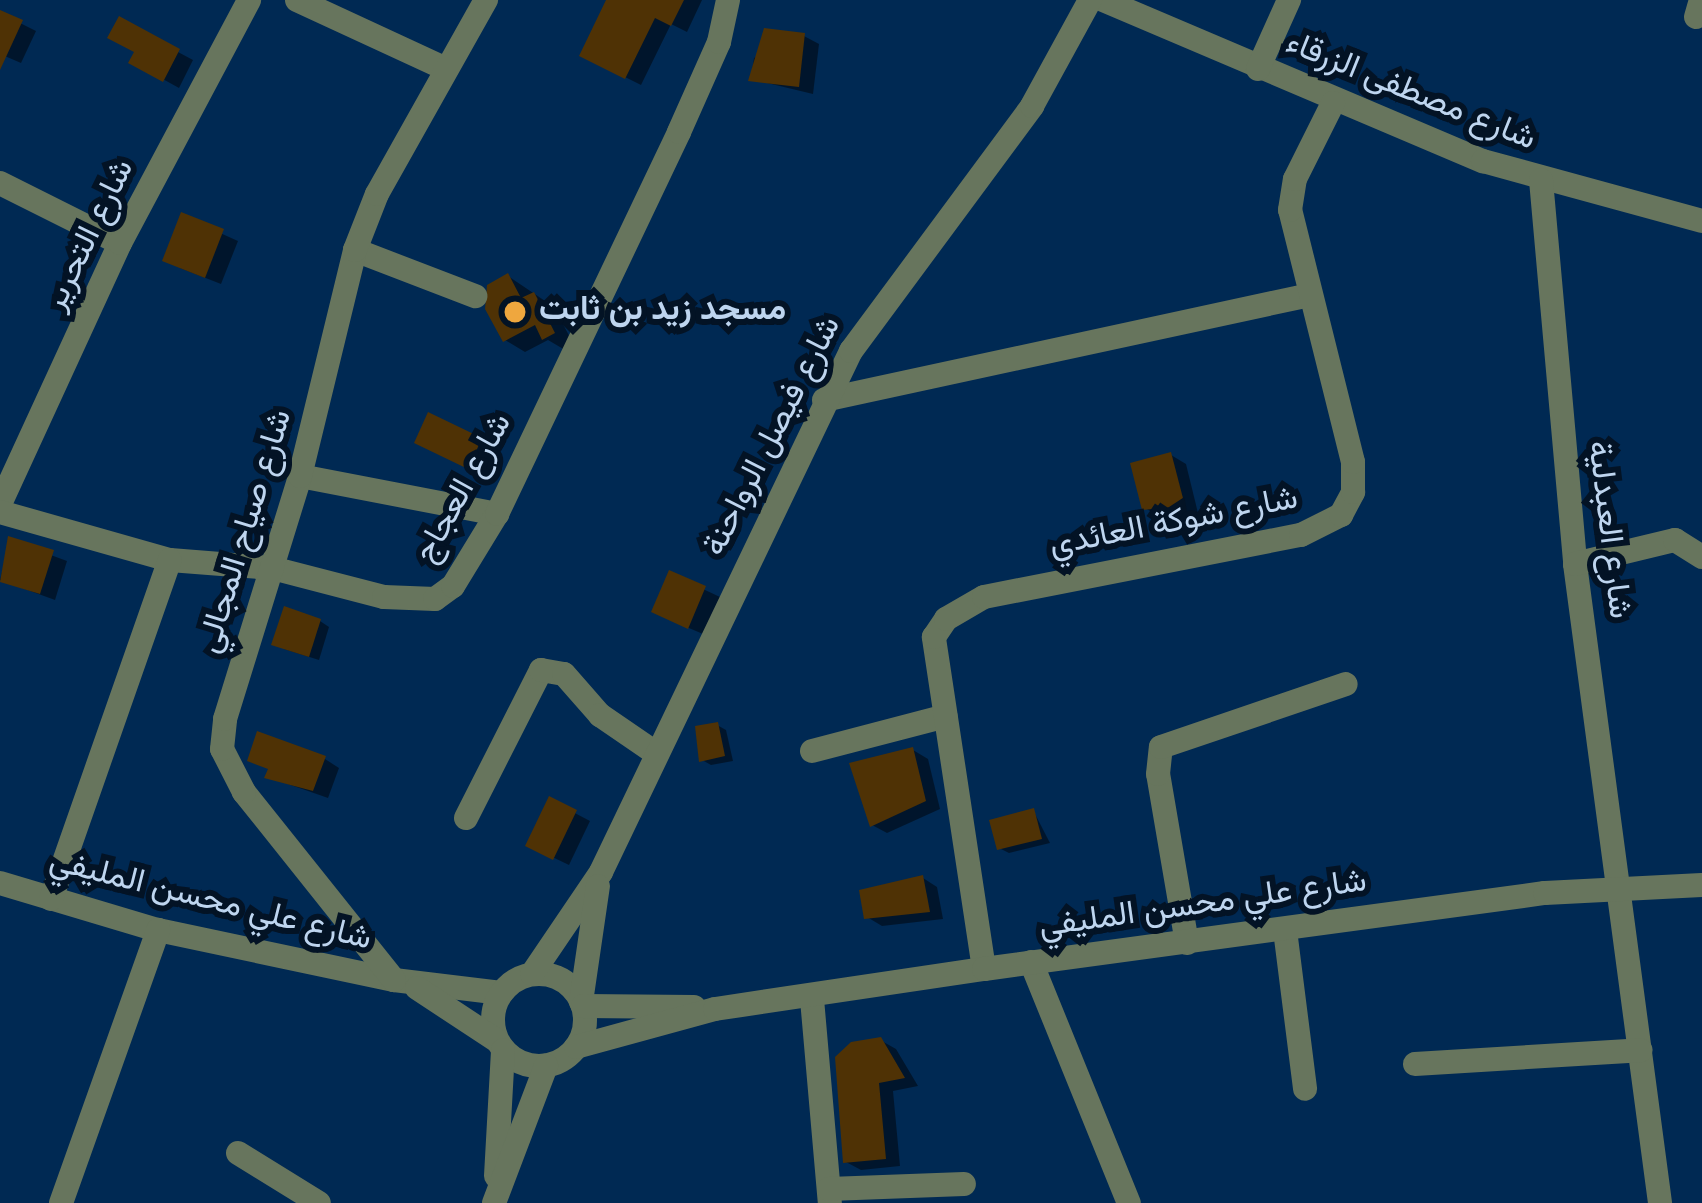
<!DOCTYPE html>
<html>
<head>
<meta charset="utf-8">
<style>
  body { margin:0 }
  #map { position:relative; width:1702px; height:1203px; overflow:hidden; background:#002953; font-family:Georgia,Vazirmatn,serif }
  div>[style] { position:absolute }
  .shadow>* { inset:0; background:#0007 }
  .building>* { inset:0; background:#4f3205 }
  .minor>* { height:24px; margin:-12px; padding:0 12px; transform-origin:12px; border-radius:12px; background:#67755d }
  .minor>.ring { margin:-12px; padding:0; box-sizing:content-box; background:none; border:24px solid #67755d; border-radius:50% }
  .dots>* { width:33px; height:33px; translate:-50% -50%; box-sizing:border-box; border:6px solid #031325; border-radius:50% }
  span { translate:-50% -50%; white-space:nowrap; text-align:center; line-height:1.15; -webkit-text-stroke:12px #031325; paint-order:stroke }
  .street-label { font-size:33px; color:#bed5ef }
  .poi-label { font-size:33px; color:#bed5ef; font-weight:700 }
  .left { translate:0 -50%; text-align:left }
</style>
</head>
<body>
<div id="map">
  <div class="shadow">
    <i style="clip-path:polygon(610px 0,702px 0,687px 32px,671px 24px,641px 85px,597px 63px)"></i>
    <i style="clip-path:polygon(0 13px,36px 31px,21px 63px,0 54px)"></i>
    <i style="clip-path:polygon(120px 21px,193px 60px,179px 88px,132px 62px,138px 52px)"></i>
    <i style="clip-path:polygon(804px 36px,819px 44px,813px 94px,751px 79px,754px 58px)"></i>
    <i style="clip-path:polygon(182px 216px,238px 241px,221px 284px,180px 268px)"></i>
    <i style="clip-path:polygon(508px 276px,554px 307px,574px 345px,565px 350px,548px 340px,525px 352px,505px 340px)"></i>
    <i style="clip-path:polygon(430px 416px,496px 449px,484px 475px,432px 450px)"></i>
    <i style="clip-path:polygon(1171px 455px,1186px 464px,1198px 513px,1160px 517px,1145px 508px)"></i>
    <i style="clip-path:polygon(10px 540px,67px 561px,55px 600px,0 580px)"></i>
    <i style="clip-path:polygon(671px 574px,720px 597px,703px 634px,670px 620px)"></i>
    <i style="clip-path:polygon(320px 621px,329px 627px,319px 660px,284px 649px)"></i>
    <i style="clip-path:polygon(717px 725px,726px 730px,733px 761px,711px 765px,702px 760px)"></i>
    <i style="clip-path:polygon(913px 750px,928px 759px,940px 809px,887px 833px,872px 825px)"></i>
    <i style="clip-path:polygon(325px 759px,339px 768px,328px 798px,268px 777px)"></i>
    <i style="clip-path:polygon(550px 800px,590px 821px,569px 865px,544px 853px)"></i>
    <i style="clip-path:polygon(1034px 812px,1050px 843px,1009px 853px,999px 848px)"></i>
    <i style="clip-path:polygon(923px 878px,937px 887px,943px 919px,882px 926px,867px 917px)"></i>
    <i style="clip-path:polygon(880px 1040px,896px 1049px,918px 1086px,893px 1091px,900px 1166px,861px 1170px,846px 1162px)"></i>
  </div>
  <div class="building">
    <i style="clip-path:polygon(606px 0,684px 0,671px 26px,655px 18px,625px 79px,579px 56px)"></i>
    <i style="clip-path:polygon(0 10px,23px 20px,0 70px)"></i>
    <i style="clip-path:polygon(119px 16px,180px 49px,163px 82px,128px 63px,134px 52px,107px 38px)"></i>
    <i style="clip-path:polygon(764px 28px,805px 33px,799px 87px,748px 81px)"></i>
    <i style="clip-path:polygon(181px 212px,224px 229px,205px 278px,162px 261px)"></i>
    <i style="clip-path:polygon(508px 273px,521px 298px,534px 292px,555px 333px,542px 340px,535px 325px,503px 342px,485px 309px,487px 285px)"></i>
    <i style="clip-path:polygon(428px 412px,482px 438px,468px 469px,414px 443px)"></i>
    <i style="clip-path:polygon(1171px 452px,1185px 506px,1142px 510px,1130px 463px)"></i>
    <i style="clip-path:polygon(8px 536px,54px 550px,40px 594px,0 582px)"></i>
    <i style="clip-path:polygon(669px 570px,706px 586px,688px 629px,651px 612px)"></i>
    <i style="clip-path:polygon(284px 606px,321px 619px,309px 657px,271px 645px)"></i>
    <i style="clip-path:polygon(718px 722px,725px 756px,699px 762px,695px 726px)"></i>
    <i style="clip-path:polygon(257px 731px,326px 756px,313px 791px,264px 778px,268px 769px,247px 761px)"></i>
    <i style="clip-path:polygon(913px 747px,926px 801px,870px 827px,849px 763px)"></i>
    <i style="clip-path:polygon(549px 796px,577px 810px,553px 860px,525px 846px)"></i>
    <i style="clip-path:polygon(1034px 808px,1042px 839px,997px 850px,989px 820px)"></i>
    <i style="clip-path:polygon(923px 875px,930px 912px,864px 919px,859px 890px)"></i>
    <i style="clip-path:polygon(881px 1037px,905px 1078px,879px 1083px,886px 1159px,843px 1163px,835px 1057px,851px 1042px)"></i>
  </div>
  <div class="minor">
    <i style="left:297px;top:0;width:164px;rotate:24.8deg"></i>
    <i style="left:1103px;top:0;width:413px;rotate:23deg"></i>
    <i style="left:1483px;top:161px;width:227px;rotate:15.3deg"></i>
    <i style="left:1696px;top:17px;width:18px;rotate:-74deg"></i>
    <i style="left:1258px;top:69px;width:76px;rotate:-65.8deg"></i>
    <i style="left:1541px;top:180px;width:386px;rotate:84.9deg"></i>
    <i style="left:1575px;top:564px;width:645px;rotate:82.42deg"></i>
    <i style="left:0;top:183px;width:134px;rotate:26.6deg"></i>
    <i style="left:355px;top:250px;width:129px;rotate:21deg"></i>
    <i style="left:824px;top:400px;width:496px;rotate:-12.2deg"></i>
    <i style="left:300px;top:476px;width:201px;rotate:10.9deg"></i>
    <i style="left:0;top:504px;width:287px;rotate:-65.3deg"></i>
    <i style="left:120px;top:243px;width:275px;rotate:-62deg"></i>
    <i style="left:0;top:512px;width:177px;rotate:15.8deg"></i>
    <i style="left:170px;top:560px;width:102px;rotate:4.5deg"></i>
    <i style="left:272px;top:568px;width:116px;rotate:14.5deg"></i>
    <i style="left:384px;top:597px;width:51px;rotate:2.2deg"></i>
    <i style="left:435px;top:599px;width:22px;rotate:-36deg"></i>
    <i style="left:453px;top:586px;width:84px;rotate:-58.6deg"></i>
    <i style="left:497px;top:514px;width:423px;rotate:-64.5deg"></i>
    <i style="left:679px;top:132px;width:98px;rotate:-66deg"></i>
    <i style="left:719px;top:42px;width:43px;rotate:-77.9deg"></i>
    <i style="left:1575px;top:564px;width:103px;rotate:-13.5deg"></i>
    <i style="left:1675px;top:540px;width:32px;rotate:32deg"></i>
    <i style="left:812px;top:751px;width:138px;rotate:-14.6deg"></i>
    <i style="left:466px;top:818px;width:166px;rotate:-63.1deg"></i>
    <i style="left:541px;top:670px;width:23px;rotate:10deg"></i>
    <i style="left:564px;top:674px;width:55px;rotate:48.7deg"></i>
    <i style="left:600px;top:715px;width:69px;rotate:34.4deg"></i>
    <i style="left:0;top:883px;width:165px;rotate:16.6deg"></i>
    <i style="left:158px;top:930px;width:241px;rotate:12deg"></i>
    <i style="left:394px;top:980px;width:108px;rotate:6.9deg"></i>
    <i style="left:51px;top:899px;width:359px;rotate:-70.7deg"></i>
    <i style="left:1285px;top:930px;width:160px;rotate:82.8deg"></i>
    <i style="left:1187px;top:943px;width:171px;rotate:-99.7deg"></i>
    <i style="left:1158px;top:774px;width:27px;rotate:-84deg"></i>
    <i style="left:1161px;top:747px;width:195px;rotate:-18.8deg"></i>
    <i style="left:1031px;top:962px;width:260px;rotate:67.9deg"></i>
    <i style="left:984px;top:969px;width:336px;rotate:-98.6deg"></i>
    <i style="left:934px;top:637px;width:22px;rotate:-56deg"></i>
    <i style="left:946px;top:619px;width:44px;rotate:-30.1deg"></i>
    <i style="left:984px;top:597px;width:323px;rotate:-11.1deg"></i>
    <i style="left:1301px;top:535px;width:45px;rotate:-26.6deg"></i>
    <i style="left:1341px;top:515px;width:26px;rotate:-62deg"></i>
    <i style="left:1353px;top:492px;width:30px;rotate:-90deg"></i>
    <i style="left:1353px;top:462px;width:260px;rotate:-104deg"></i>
    <i style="left:1290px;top:210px;width:31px;rotate:-81deg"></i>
    <i style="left:1295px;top:179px;width:85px;rotate:-63.4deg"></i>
    <i class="ring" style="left:493px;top:974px;width:68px;height:68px"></i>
    <i style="left:532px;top:974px;width:123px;rotate:-55.9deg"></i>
    <i style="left:601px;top:872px;width:578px;rotate:-64.37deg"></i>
    <i style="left:851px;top:351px;width:305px;rotate:-53.5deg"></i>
    <i style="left:1032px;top:106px;width:121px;rotate:-61.3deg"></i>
    <i style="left:394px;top:980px;width:241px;rotate:-128.6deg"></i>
    <i style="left:244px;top:792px;width:48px;rotate:-117.1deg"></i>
    <i style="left:222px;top:749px;width:30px;rotate:-84deg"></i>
    <i style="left:225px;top:719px;width:254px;rotate:-72.8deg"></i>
    <i style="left:300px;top:476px;width:233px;rotate:-76.3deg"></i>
    <i style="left:355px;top:250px;width:60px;rotate:-68.6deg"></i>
    <i style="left:377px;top:194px;width:223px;rotate:-60.7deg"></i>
    <i style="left:417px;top:988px;width:95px;rotate:33.4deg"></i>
    <i style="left:812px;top:999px;width:205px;rotate:85deg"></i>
    <i style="left:581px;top:1002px;width:117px;rotate:-81.7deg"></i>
    <i style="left:583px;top:1006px;width:111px;rotate:0.5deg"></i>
    <i style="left:576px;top:1047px;width:144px;rotate:-15.3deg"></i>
    <i style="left:715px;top:1009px;width:272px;rotate:-8.5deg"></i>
    <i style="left:984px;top:969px;width:566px;rotate:-7.72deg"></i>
    <i style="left:1545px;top:893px;width:157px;rotate:-2.9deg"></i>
    <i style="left:1415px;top:1064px;width:226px;rotate:-3.5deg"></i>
    <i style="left:238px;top:1153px;width:95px;rotate:31.7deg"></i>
    <i style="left:496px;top:1176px;width:126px;rotate:-86.8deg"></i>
    <i style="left:829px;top:1189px;width:135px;rotate:-2.1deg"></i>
    <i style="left:61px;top:1203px;width:290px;rotate:-70.4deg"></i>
    <i style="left:494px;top:1203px;width:147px;rotate:-69.2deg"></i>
  </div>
  <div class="dots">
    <i style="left:515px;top:312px;background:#efa73e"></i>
  </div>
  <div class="street-label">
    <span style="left:1410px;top:93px;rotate:22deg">شارع مصطفى الزرقاء</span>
    <span style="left:91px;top:236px;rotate:-64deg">شارع التحرير</span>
    <span style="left:774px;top:437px;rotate:-63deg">شارع فيصل الرواحنة</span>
    <span style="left:465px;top:489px;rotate:-61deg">شارع العجاج</span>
    <span style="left:1174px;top:524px;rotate:-11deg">شارع شوكة العائدي</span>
    <span style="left:1607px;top:530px;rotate:83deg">شارع العبدلية</span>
    <span style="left:247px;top:532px;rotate:-73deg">شارع صياح المجالي</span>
    <span style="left:210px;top:902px;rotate:14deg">شارع علي محسن المليفي</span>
    <span style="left:1203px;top:906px;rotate:-8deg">شارع علي محسن المليفي</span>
  </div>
  <div class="poi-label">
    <span class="left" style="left:539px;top:312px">مسجد زيد بن ثابت</span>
  </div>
</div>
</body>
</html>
